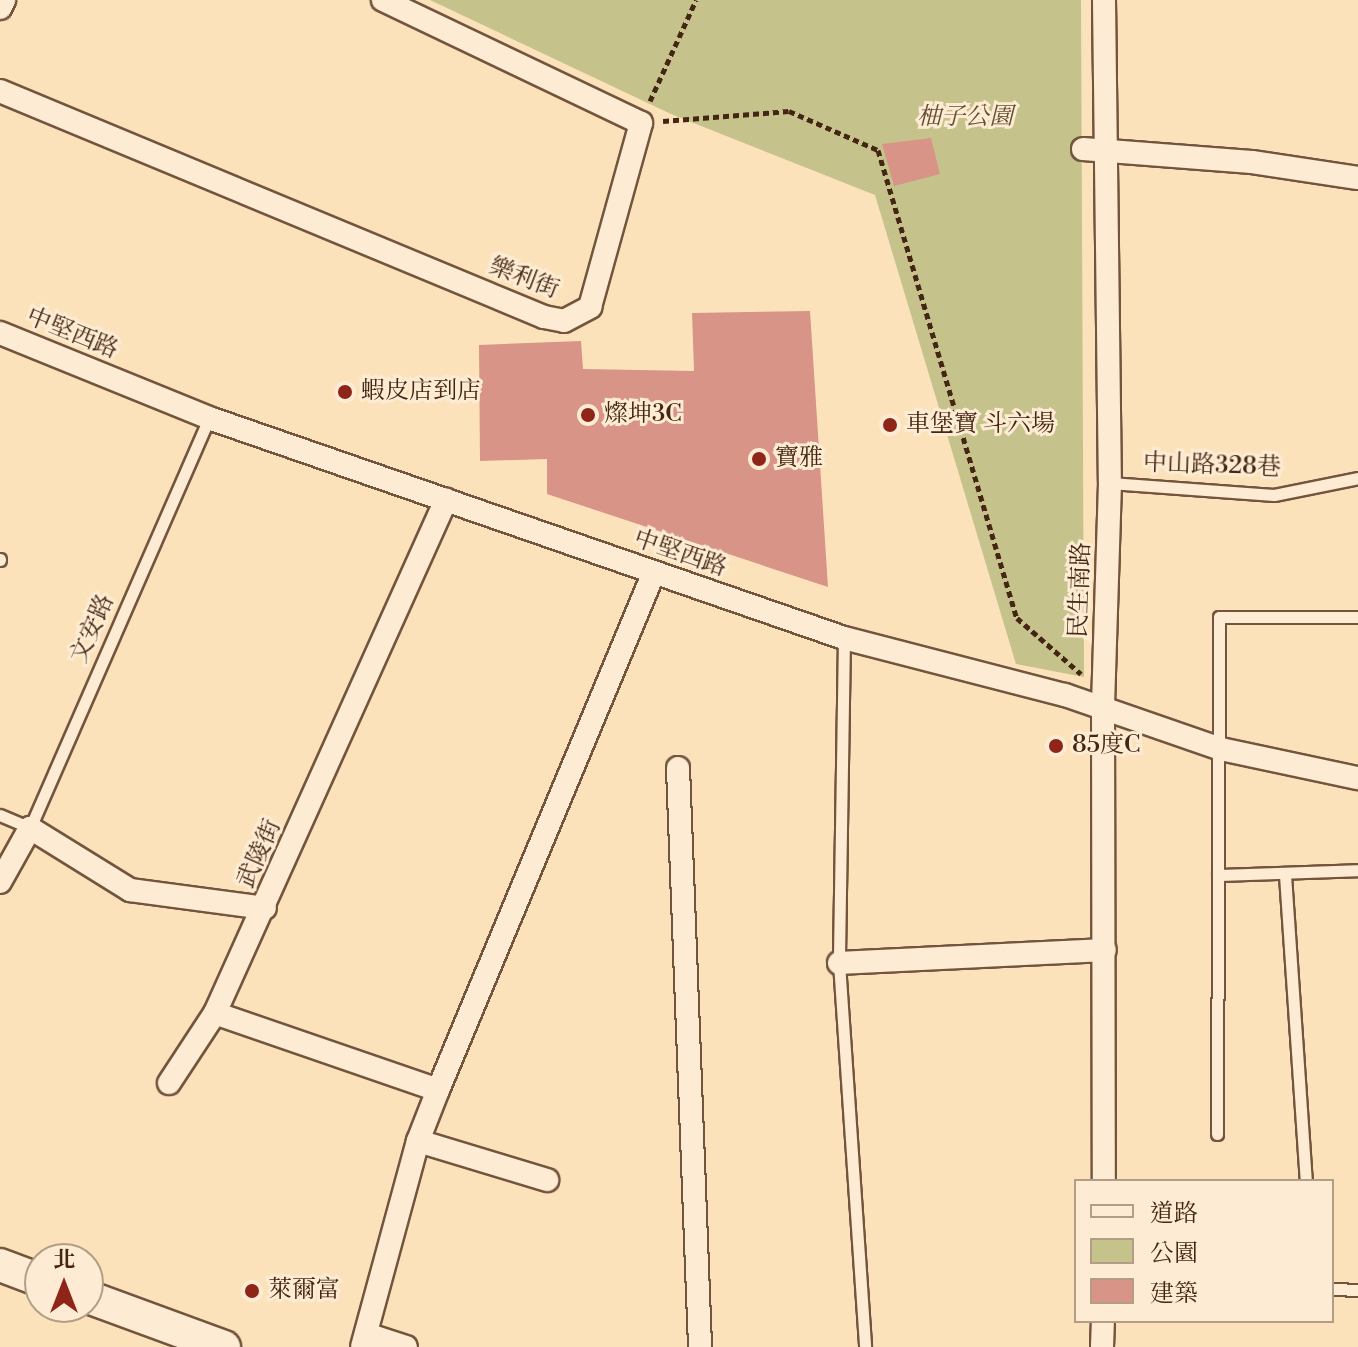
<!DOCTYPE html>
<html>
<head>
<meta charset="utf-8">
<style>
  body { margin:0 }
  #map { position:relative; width:1358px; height:1347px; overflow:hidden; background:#fce2bb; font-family:"Libre Bodoni","Noto Serif TC",serif }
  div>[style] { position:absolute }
  .green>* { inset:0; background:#c5c28c }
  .building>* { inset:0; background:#d89486 }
  .path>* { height:5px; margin-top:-2.5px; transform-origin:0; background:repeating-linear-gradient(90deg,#452614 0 6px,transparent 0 10px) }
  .roads { filter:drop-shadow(2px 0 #73553e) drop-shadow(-2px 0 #73553e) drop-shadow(0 2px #73553e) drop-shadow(0 -2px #73553e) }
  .lane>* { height:11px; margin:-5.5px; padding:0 5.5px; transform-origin:5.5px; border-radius:5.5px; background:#fdecd3 }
  .street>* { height:22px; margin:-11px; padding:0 11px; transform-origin:11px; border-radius:11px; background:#fdecd3 }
  .secondary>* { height:32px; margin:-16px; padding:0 16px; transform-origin:16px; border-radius:16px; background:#fdecd3 }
  .dots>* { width:22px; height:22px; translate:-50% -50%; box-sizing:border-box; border:4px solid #fdecd3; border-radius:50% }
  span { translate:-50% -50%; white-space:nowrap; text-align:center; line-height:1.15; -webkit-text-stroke:6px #fdecd3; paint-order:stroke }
  .park-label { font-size:24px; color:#654d32; font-style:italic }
  .street-label { font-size:24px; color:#452614 }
  .poi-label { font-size:24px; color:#452614 }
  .left { translate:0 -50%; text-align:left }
  .legend { position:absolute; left:1074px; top:1179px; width:260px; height:144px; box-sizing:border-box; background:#fdecd3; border:2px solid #b39d87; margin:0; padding:10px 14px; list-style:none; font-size:24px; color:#452614 }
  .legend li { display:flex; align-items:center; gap:16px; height:40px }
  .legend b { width:40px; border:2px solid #b39d87 }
  .north { position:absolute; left:24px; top:1243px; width:80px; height:80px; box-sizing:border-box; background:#fdecd3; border:2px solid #b39d87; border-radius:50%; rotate:0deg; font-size:22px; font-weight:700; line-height:32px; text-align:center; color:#452614 }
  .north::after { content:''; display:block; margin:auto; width:28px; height:36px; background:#8f2418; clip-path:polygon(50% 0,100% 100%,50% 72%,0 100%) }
</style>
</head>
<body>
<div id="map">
  <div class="green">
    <i style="clip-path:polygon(430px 0,1081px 0,1084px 677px,1016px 664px,875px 195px,671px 114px)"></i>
  </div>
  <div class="building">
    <i style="clip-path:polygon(931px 138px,940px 174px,894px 186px,882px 144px)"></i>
    <i style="clip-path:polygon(810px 311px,828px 587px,547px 494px,547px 459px,480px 461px,479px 345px,581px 341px,583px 369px,694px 371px,692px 313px)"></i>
  </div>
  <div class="path">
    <i style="left:650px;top:101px;width:111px;rotate:-65.5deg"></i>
    <i style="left:663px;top:121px;width:126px;rotate:-4.5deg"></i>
    <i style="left:789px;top:111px;width:97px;rotate:23.7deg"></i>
    <i style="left:878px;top:150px;width:488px;rotate:73.5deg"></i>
    <i style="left:1017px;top:618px;width:85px;rotate:41.2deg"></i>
  </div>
  <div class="roads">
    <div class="lane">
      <i style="left:1110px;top:483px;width:164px;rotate:4.2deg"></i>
      <i style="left:1274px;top:495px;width:86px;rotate:-11.4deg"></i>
      <i style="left:0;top:559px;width:1px;rotate:90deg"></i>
      <i style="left:844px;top:638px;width:325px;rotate:90.9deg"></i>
      <i style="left:839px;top:963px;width:385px;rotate:86.1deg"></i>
      <i style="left:0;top:815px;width:33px;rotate:23deg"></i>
      <i style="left:30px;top:828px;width:447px;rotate:-66.4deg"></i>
      <i style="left:1218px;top:875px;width:140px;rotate:-2deg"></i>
      <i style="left:1285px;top:875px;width:307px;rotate:86.1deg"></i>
      <i style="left:1217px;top:1134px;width:517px;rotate:-89.78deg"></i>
      <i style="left:1219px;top:617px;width:139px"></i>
      <i style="left:1332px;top:1289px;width:26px;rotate:2deg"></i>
    </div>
    <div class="street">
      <i style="left:1104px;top:0;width:483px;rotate:89.3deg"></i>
      <i style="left:1110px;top:483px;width:227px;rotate:91.8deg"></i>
      <i style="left:1103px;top:710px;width:471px;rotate:89.9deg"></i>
      <i style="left:0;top:8px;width:9px;rotate:-63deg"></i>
      <i style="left:0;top:91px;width:589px;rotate:22.56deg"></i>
      <i style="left:544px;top:317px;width:20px;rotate:11deg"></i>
      <i style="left:564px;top:321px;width:30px;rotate:-28deg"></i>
      <i style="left:590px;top:307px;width:191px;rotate:-74.5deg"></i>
      <i style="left:641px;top:123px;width:286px;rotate:-154.5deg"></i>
      <i style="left:1083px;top:149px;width:169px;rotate:4.4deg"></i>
      <i style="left:1252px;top:162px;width:107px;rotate:8.6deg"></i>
      <i style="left:0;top:333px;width:226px;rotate:22.1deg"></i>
      <i style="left:209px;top:418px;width:672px;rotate:19.11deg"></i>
      <i style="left:844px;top:638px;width:228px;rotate:14.5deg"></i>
      <i style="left:1065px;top:695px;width:165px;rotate:19.1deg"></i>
      <i style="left:1221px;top:749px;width:140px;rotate:12deg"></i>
      <i style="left:678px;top:768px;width:579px;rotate:87.82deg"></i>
      <i style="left:0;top:882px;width:62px;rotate:-60.9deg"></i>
      <i style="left:30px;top:828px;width:118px;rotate:31.8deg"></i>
      <i style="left:130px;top:890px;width:136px;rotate:7.6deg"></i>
      <i style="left:839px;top:963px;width:266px;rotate:-2.8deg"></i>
      <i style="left:169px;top:1083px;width:84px;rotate:-56.7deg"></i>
      <i style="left:438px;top:1090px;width:561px;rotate:-67.36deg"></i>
      <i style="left:418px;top:1141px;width:135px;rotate:16.8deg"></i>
      <i style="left:366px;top:1334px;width:42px;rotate:18deg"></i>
      <i style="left:362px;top:1347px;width:213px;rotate:-74.8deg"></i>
      <i style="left:418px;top:1141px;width:55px;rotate:-68.6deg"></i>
      <i style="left:438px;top:1090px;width:236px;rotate:-161deg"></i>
      <i style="left:215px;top:1013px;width:563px;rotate:-65.76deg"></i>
      <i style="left:1102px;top:1347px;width:26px;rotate:-88deg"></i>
    </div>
    <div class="secondary">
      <i style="left:0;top:1265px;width:43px;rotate:20.6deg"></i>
      <i style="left:88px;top:1297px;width:145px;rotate:20.2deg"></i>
    </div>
  </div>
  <div class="dots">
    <i style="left:345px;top:392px;background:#8f2418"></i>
    <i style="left:588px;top:415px;background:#8f2418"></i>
    <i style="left:890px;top:425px;background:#8f2418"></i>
    <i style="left:759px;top:459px;background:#8f2418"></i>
    <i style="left:1056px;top:746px;background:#8f2418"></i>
    <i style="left:252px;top:1291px;background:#8f2418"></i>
  </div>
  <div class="park-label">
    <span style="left:965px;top:118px">柚子公園</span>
  </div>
  <div class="street-label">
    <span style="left:524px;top:279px;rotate:21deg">樂利街</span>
    <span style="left:72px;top:334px;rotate:22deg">中堅西路</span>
    <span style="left:1212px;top:466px;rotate:2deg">中山路328巷</span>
    <span style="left:680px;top:554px;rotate:19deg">中堅西路</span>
    <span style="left:1081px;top:590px;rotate:-88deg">民生南路</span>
    <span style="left:93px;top:629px;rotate:-66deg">文安路</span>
    <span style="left:260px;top:854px;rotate:-66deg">武陵街</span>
  </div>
  <div class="poi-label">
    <span class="left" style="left:361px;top:392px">蝦皮店到店</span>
    <span class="left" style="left:604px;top:415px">燦坤3C</span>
    <span class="left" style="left:906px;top:425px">車堡寶 斗六場</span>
    <span class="left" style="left:775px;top:459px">寶雅</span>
    <span class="left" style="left:1072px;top:746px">85度C</span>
    <span class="left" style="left:268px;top:1291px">萊爾富</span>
  </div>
  <ul class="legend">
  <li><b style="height:10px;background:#fdecd3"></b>道路</li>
  <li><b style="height:22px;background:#c5c28c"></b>公園</li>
  <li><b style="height:22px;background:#d89486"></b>建築</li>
  </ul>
  <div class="north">北</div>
</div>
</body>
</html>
